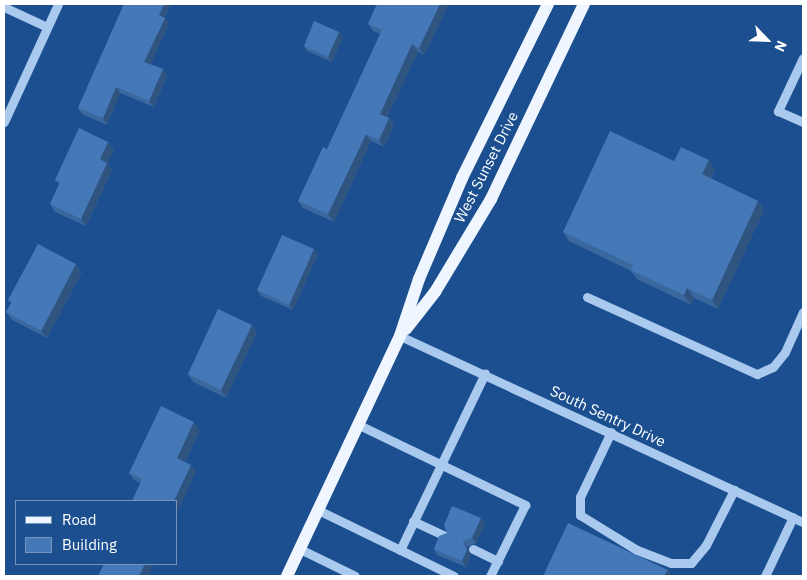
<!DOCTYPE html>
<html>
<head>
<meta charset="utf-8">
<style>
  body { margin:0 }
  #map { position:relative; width:807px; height:580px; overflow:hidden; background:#1b4f8f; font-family:"IBM Plex Sans",sans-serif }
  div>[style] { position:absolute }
  .minor>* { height:9px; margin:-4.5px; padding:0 4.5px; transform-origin:4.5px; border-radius:4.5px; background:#a9c9ee }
  .major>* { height:12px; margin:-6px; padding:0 6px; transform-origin:6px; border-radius:6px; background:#f0f6ff }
  .wall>* { inset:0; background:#3a679d }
  .shaded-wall>* { inset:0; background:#305480 }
  .building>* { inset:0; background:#4478b7 }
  span { translate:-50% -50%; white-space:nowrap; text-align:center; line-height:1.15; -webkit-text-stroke:4px #1b4f8f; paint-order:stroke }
  .street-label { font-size:15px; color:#fff }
  .frame { position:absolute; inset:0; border:5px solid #fff; pointer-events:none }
  .legend { position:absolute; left:15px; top:500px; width:162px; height:65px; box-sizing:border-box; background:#1b4f8f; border:1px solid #7695bc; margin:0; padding:6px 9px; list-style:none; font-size:15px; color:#fff }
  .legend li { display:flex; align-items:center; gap:10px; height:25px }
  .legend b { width:25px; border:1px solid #7695bc }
  .north { position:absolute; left:742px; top:15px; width:50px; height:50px; -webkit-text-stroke:4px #1b4f8f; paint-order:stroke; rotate:114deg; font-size:14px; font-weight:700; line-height:20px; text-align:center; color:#fff }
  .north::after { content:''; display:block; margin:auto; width:18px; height:22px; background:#fff; clip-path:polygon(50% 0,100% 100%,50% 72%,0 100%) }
</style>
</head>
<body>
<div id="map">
  <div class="minor">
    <i style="left:4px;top:7px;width:47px;rotate:24.9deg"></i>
    <i style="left:803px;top:58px;width:59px;rotate:115.3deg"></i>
    <i style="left:778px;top:111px;width:27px;rotate:24deg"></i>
    <i style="left:4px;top:122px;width:130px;rotate:-65.4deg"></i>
    <i style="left:587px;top:297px;width:187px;rotate:24.4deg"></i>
    <i style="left:757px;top:374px;width:17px;rotate:-24deg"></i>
    <i style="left:773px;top:367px;width:19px;rotate:-51deg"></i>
    <i style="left:785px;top:352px;width:44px;rotate:-65.8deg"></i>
    <i style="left:400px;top:336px;width:444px;rotate:24.8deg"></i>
    <i style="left:357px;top:424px;width:187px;rotate:25.7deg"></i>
    <i style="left:525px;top:505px;width:79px;rotate:116.2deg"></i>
    <i style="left:611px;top:432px;width:72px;rotate:115.5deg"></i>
    <i style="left:580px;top:497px;width:18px;rotate:90deg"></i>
    <i style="left:580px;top:515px;width:67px;rotate:31.6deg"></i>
    <i style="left:637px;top:550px;width:36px;rotate:21deg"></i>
    <i style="left:671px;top:563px;width:20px"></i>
    <i style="left:691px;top:563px;width:23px;rotate:-50deg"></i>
    <i style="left:706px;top:545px;width:62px;rotate:-63deg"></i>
    <i style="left:318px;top:510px;width:151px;rotate:25.9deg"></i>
    <i style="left:413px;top:521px;width:35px;rotate:25deg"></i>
    <i style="left:300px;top:549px;width:61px;rotate:26.1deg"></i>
    <i style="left:473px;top:549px;width:28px;rotate:26deg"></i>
    <i style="left:400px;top:550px;width:196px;rotate:-64.3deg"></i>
    <i style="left:765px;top:576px;width:65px;rotate:-64.6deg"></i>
  </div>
  <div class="major">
    <i style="left:406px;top:329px;width:47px;rotate:-51.9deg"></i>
    <i style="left:435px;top:292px;width:109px;rotate:-58.9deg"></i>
    <i style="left:491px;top:199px;width:216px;rotate:-64.5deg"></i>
    <i style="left:287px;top:576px;width:265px;rotate:-64.8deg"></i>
    <i style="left:400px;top:336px;width:60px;rotate:-71.6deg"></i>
    <i style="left:419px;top:279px;width:110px;rotate:-66.9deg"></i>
    <i style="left:462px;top:178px;width:194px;rotate:-63.7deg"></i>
  </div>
  <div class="wall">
    <i style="clip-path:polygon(124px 4px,171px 4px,164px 18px,169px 24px,150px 64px,163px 69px,167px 76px,154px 107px,120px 93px,107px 125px,82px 114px,78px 108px)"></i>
    <i style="clip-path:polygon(377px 4px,449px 4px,424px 55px,418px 52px,387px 117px,389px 118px,394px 125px,384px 147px,371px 141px,334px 222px,303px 208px,298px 201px,327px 149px,380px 34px,373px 31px,368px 24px)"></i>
    <i style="clip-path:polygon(339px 32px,343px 37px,332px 62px,307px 51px,304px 46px)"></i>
    <i style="clip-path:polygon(108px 142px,114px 150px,107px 163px,112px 170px,86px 226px,55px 212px,50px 204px,59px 184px,55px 180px)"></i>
    <i style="clip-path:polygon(674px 161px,715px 169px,711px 179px,758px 201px,764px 210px,718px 309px,694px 298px,691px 305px,637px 279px,631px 271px,569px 241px,563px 232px)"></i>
    <i style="clip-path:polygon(318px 254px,293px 310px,261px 296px,257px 290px)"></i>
    <i style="clip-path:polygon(82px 272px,47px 338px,12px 320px,6px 312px,11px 303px,8px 300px)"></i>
    <i style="clip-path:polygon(252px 325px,257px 332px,226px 398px,193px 382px,188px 374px)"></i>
    <i style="clip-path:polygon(200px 430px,185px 462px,191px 465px,196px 472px,140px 483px,134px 480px,129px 473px)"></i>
    <i style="clip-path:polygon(485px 523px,476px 543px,467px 547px,471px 555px,466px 567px,437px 555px,434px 549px)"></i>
  </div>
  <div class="shaded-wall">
    <i style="clip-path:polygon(164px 4px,171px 4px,163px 21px,159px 15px)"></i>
    <i style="clip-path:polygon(440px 4px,449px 4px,424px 55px,419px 48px)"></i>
    <i style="clip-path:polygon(165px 18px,169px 24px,149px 68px,144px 62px)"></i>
    <i style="clip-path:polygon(339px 32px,343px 37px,332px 62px,328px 57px)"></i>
    <i style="clip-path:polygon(412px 44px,418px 52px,385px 121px,380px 114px)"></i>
    <i style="clip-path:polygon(163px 69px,167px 76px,154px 107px,149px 101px)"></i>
    <i style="clip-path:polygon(116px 87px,120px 93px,107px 125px,103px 118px)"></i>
    <i style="clip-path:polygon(389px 118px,394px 125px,384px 147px,379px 140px)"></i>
    <i style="clip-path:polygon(366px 134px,371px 141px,334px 222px,328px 214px)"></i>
    <i style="clip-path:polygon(108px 142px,114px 150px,107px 163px,112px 170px,86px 226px,81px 219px,100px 159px)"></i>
    <i style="clip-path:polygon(709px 160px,715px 169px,708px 184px,702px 174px)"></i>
    <i style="clip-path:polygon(758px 201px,764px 210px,718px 309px,712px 300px)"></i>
    <i style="clip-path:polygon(314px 249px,318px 254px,293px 310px,289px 305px)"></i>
    <i style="clip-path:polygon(76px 264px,82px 272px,47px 338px,41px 331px)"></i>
    <i style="clip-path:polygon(687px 288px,694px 298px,691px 305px,684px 295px)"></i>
    <i style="clip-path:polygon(252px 325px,257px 332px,226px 398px,221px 390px)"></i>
    <i style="clip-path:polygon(194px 422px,200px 430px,183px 466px,177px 458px)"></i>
    <i style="clip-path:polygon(191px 465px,196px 472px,176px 515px,176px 501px,174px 501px)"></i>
    <i style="clip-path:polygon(481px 518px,485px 523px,476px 543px,472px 538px)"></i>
    <i style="clip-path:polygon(463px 541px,467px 547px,471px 555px,466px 567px,462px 561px)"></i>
    <i style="clip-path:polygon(145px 564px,154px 564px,148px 576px,139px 576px)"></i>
    <i style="clip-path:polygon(668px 570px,672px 576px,664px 576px)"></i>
  </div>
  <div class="building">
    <i style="clip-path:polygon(124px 4px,164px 4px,159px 15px,165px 18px,144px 62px,163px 69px,149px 101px,116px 87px,103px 118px,78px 108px)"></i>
    <i style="clip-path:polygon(377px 4px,440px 4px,419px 48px,412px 44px,380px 114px,389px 118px,379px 140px,366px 134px,328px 214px,298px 201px,323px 147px,327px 149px,382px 30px,368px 24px)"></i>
    <i style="clip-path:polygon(314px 21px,339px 32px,328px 57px,304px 46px)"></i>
    <i style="clip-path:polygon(79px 128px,108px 142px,100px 159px,107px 163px,81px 219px,50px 204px,60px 182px,55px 180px)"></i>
    <i style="clip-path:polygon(610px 131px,674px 161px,681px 147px,709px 160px,702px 174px,758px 201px,712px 300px,687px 288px,684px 295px,631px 270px,633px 265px,563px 232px)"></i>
    <i style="clip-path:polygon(282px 235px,314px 249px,289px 305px,257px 290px)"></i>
    <i style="clip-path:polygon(38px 244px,76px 264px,41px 331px,6px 312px,12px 302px,8px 300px)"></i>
    <i style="clip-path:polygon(218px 309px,252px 325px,221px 390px,188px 374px)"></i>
    <i style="clip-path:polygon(161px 406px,194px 422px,177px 458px,191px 465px,174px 501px,132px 501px,142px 479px,129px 473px)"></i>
    <i style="clip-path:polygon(452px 506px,481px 518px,472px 538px,463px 541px,467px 550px,462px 561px,434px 549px,439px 536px,447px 533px,444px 525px)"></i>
    <i style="clip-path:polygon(568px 523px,668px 570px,664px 576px,543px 576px)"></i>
    <i style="clip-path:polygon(104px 564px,145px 564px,139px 576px,98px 576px)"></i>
  </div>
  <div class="street-label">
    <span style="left:486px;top:167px;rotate:-63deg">West Sunset Drive</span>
    <span style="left:608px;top:416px;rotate:25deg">South Sentry Drive</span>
  </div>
  <div class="frame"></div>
  <ul class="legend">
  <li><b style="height:6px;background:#f0f6ff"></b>Road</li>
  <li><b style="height:14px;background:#4478b7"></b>Building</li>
  </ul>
  <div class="north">N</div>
</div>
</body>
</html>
